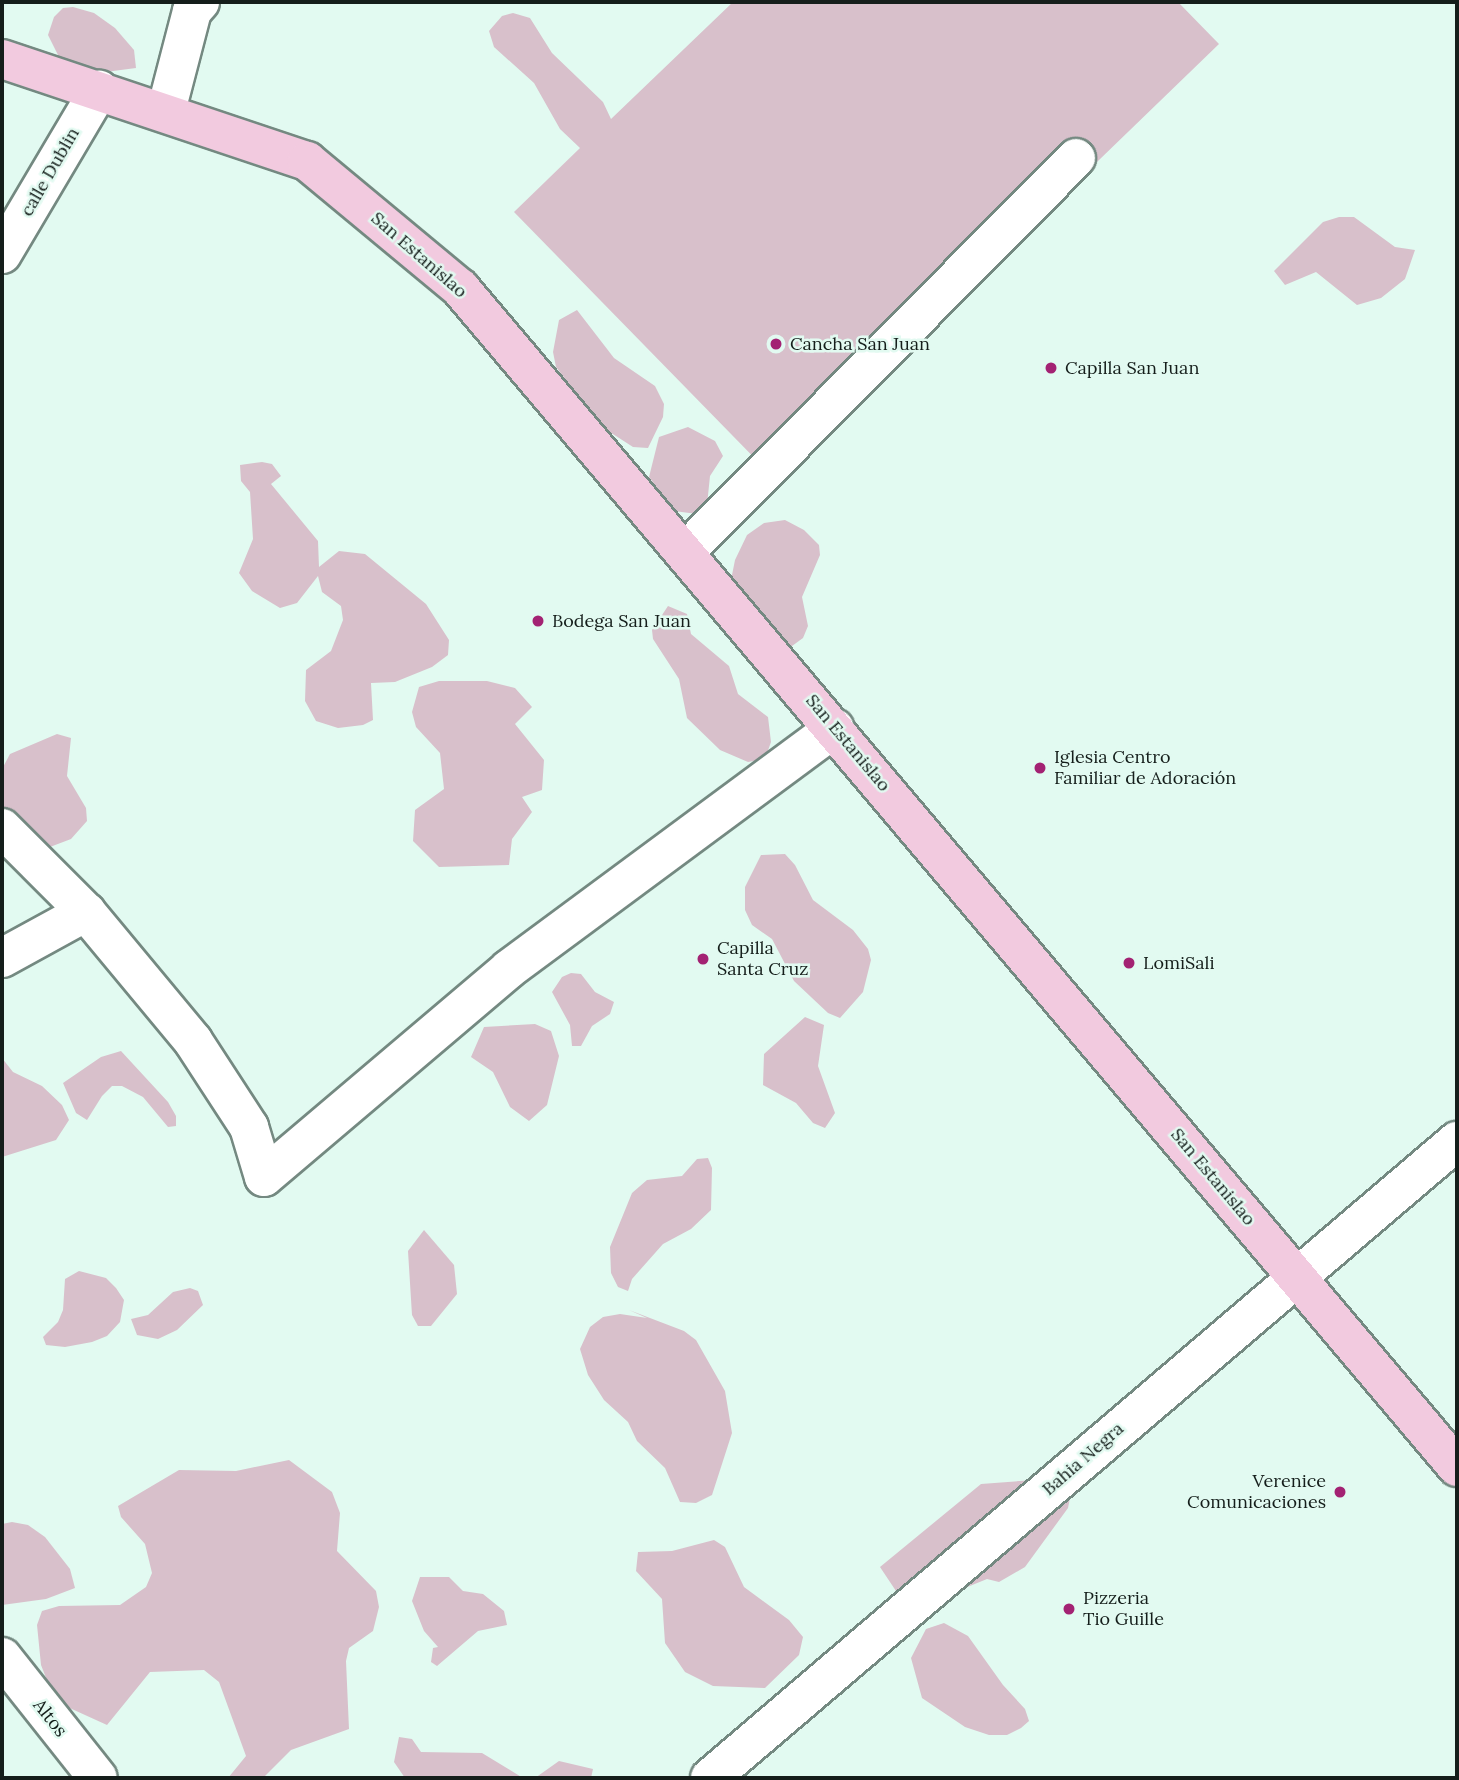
<!DOCTYPE html>
<html>
<head>
<meta charset="utf-8">
<style>
  body { margin:0 }
  #map { position:relative; width:1459px; height:1780px; overflow:hidden; background:#e2faf1; font-family:Lora,serif }
  div>[style] { position:absolute }
  .green>* { inset:0; background:#d8c0cb }
  .roads { filter:drop-shadow(2px 0 #748981) drop-shadow(-2px 0 #748981) drop-shadow(0 2px #748981) drop-shadow(0 -2px #748981) }
  .minor>* { height:38px; margin:-19px; padding:0 19px; transform-origin:19px; border-radius:19px; background:#fff }
  .major>* { height:38px; margin:-19px; padding:0 19px; transform-origin:19px; border-radius:19px; background:#f2cadf }
  .dots>* { width:19px; height:19px; translate:-50% -50%; box-sizing:border-box; border:4px solid #e2faf1; border-radius:50% }
  span { translate:-50% -50%; white-space:nowrap; text-align:center; line-height:1.15; -webkit-text-stroke:5px #e2faf1; paint-order:stroke }
  .street-label { font-size:18px; color:#151e1b }
  .poi-label { font-size:18px; color:#151e1b }
  .left { translate:0 -50%; text-align:left }
  .right { translate:-100% -50%; text-align:right }
  .frame { position:absolute; inset:0; border:4px solid #151e1b; pointer-events:none }
</style>
</head>
<body>
<div id="map">
  <div class="green">
    <i style="clip-path:polygon(733px 2px,1178px 2px,1219px 44px,772px 476px,514px 212px,580px 148px,560px 129px,534px 83px,494px 47px,489px 31px,502px 16px,513px 13px,530px 18px,552px 53px,603px 102px,611px 119px)"></i>
    <i style="clip-path:polygon(73px 7px,94px 13px,115px 28px,134px 50px,136px 68px,98px 73px,62px 63px,48px 35px,54px 17px,63px 8px)"></i>
    <i style="clip-path:polygon(1339px 217px,1354px 217px,1395px 247px,1415px 250px,1405px 279px,1381px 298px,1357px 305px,1316px 272px,1285px 285px,1274px 271px,1323px 222px)"></i>
    <i style="clip-path:polygon(577px 310px,614px 358px,655px 386px,664px 404px,663px 417px,648px 448px,633px 447px,602px 427px,556px 367px,553px 352px,559px 320px)"></i>
    <i style="clip-path:polygon(688px 427px,715px 441px,723px 456px,710px 476px,707px 505px,697px 514px,674px 511px,649px 477px,659px 437px)"></i>
    <i style="clip-path:polygon(262px 462px,272px 464px,281px 476px,271px 484px,318px 541px,319px 567px,339px 551px,365px 554px,426px 604px,449px 640px,448px 655px,432px 667px,395px 682px,371px 683px,373px 720px,363px 725px,338px 728px,316px 721px,305px 701px,306px 670px,331px 651px,343px 620px,341px 606px,322px 592px,318px 576px,297px 603px,280px 608px,252px 591px,239px 573px,253px 539px,250px 492px,241px 481px,240px 465px)"></i>
    <i style="clip-path:polygon(785px 520px,804px 530px,819px 545px,820px 555px,802px 597px,808px 626px,803px 638px,792px 646px,781px 646px,729px 590px,735px 560px,747px 535px,764px 523px)"></i>
    <i style="clip-path:polygon(668px 606px,687px 614px,691px 634px,729px 666px,738px 694px,768px 717px,771px 742px,765px 759px,748px 762px,720px 750px,687px 718px,679px 679px,653px 639px,652px 630px)"></i>
    <i style="clip-path:polygon(439px 681px,487px 681px,515px 688px,532px 707px,515px 724px,544px 760px,542px 790px,522px 797px,532px 812px,512px 839px,509px 865px,439px 867px,413px 841px,415px 810px,444px 789px,440px 753px,416px 727px,412px 712px,419px 687px)"></i>
    <i style="clip-path:polygon(57px 734px,71px 738px,67px 776px,86px 808px,87px 821px,71px 839px,21px 858px,2px 853px,2px 769px,10px 754px)"></i>
    <i style="clip-path:polygon(785px 854px,795px 865px,813px 900px,853px 930px,868px 949px,871px 960px,863px 992px,840px 1018px,828px 1013px,794px 981px,772px 939px,752px 925px,745px 910px,745px 887px,761px 855px)"></i>
    <i style="clip-path:polygon(571px 973px,581px 974px,595px 992px,614px 1002px,610px 1014px,592px 1026px,581px 1046px,572px 1046px,570px 1025px,552px 992px,562px 977px)"></i>
    <i style="clip-path:polygon(805px 1017px,824px 1025px,818px 1066px,835px 1113px,825px 1128px,813px 1123px,796px 1103px,763px 1085px,764px 1054px)"></i>
    <i style="clip-path:polygon(535px 1024px,551px 1031px,559px 1056px,547px 1105px,529px 1121px,510px 1107px,493px 1072px,471px 1057px,484px 1027px)"></i>
    <i style="clip-path:polygon(121px 1051px,168px 1102px,176px 1116px,176px 1126px,168px 1127px,143px 1097px,122px 1086px,112px 1086px,102px 1096px,87px 1120px,76px 1113px,63px 1083px,101px 1057px)"></i>
    <i style="clip-path:polygon(2px 1058px,13px 1072px,42px 1086px,62px 1105px,69px 1120px,56px 1140px,2px 1157px)"></i>
    <i style="clip-path:polygon(708px 1158px,712px 1168px,711px 1210px,691px 1229px,663px 1244px,632px 1279px,628px 1291px,618px 1287px,611px 1273px,610px 1247px,632px 1193px,647px 1180px,682px 1176px,697px 1159px)"></i>
    <i style="clip-path:polygon(424px 1230px,454px 1265px,457px 1294px,431px 1326px,418px 1326px,412px 1315px,408px 1251px)"></i>
    <i style="clip-path:polygon(79px 1271px,106px 1278px,116px 1288px,124px 1300px,120px 1322px,107px 1336px,92px 1342px,65px 1347px,46px 1345px,43px 1337px,58px 1322px,63px 1310px,65px 1279px)"></i>
    <i style="clip-path:polygon(190px 1288px,198px 1291px,203px 1305px,177px 1330px,158px 1339px,137px 1335px,131px 1319px,148px 1315px,173px 1292px)"></i>
    <i style="clip-path:polygon(629px 1310px,684px 1331px,696px 1340px,725px 1391px,732px 1433px,712px 1495px,696px 1503px,680px 1502px,665px 1468px,637px 1441px,628px 1422px,604px 1400px,588px 1375px,580px 1349px,590px 1327px,603px 1317px,620px 1314px,647px 1318px)"></i>
    <i style="clip-path:polygon(289px 1460px,332px 1492px,340px 1513px,337px 1551px,376px 1591px,379px 1607px,373px 1631px,349px 1648px,346px 1661px,349px 1729px,291px 1750px,263px 1778px,228px 1778px,246px 1756px,219px 1682px,204px 1670px,150px 1672px,107px 1725px,63px 1705px,52px 1693px,41px 1665px,37px 1625px,42px 1611px,59px 1606px,120px 1605px,146px 1587px,152px 1573px,145px 1544px,121px 1517px,118px 1506px,179px 1470px,236px 1471px)"></i>
    <i style="clip-path:polygon(1060px 1478px,1070px 1498px,1068px 1508px,1025px 1567px,999px 1582px,987px 1579px,960px 1590px,896px 1591px,880px 1567px,981px 1484px)"></i>
    <i style="clip-path:polygon(12px 1522px,28px 1525px,45px 1537px,70px 1569px,75px 1588px,46px 1599px,2px 1605px,2px 1524px)"></i>
    <i style="clip-path:polygon(714px 1540px,725px 1547px,744px 1587px,789px 1620px,803px 1637px,799px 1655px,765px 1688px,713px 1686px,685px 1672px,665px 1643px,662px 1599px,636px 1571px,638px 1552px,672px 1551px)"></i>
    <i style="clip-path:polygon(420px 1577px,449px 1577px,463px 1591px,483px 1594px,504px 1611px,507px 1625px,478px 1631px,437px 1666px,431px 1662px,433px 1648px,438px 1647px,424px 1631px,412px 1601px)"></i>
    <i style="clip-path:polygon(944px 1623px,968px 1636px,1003px 1685px,1025px 1709px,1029px 1721px,1021px 1728px,1007px 1735px,989px 1735px,965px 1727px,922px 1698px,911px 1658px,926px 1629px)"></i>
    <i style="clip-path:polygon(399px 1737px,412px 1739px,421px 1752px,482px 1753px,523px 1778px,405px 1778px,394px 1762px)"></i>
    <i style="clip-path:polygon(559px 1761px,593px 1769px,591px 1778px,535px 1778px)"></i>
  </div>
  <div class="roads">
    <div class="minor">
      <i style="left:166px;top:111px;width:103px;rotate:-75.4deg"></i>
      <i style="left:192px;top:11px;width:12px;rotate:-48deg"></i>
      <i style="left:2px;top:254px;width:191px;rotate:-59.4deg"></i>
      <i style="left:685px;top:552px;width:555px;rotate:-45.22deg"></i>
      <i style="left:2px;top:828px;width:119px;rotate:45deg"></i>
      <i style="left:86px;top:912px;width:168px;rotate:50.3deg"></i>
      <i style="left:193px;top:1041px;width:103px;rotate:56.9deg"></i>
      <i style="left:249px;top:1127px;width:52px;rotate:73.3deg"></i>
      <i style="left:264px;top:1177px;width:321px;rotate:-40.3deg"></i>
      <i style="left:509px;top:969px;width:405px;rotate:-36.5deg"></i>
      <i style="left:2px;top:958px;width:96px;rotate:-28.7deg"></i>
      <i style="left:2px;top:1657px;width:154px;rotate:51.6deg"></i>
      <i style="left:710px;top:1778px;width:982px;rotate:-40.46deg"></i>
    </div>
    <div class="major">
      <i style="left:2px;top:59px;width:322px;rotate:18.5deg"></i>
      <i style="left:307px;top:161px;width:199px;rotate:39.7deg"></i>
      <i style="left:460px;top:288px;width:1544px;rotate:49.78deg"></i>
    </div>
  </div>
  <div class="dots">
    <i style="left:776px;top:344px;background:#a32273"></i>
    <i style="left:1051px;top:368px;background:#a32273"></i>
    <i style="left:538px;top:621px;background:#a32273"></i>
    <i style="left:1040px;top:768px;background:#a32273"></i>
    <i style="left:703px;top:959px;background:#a32273"></i>
    <i style="left:1129px;top:963px;background:#a32273"></i>
    <i style="left:1340px;top:1492px;background:#a32273"></i>
    <i style="left:1069px;top:1609px;background:#a32273"></i>
  </div>
  <div class="street-label">
    <span style="left:50px;top:172px;rotate:-60deg">calle Dublin</span>
    <span style="left:419px;top:255px;rotate:41deg">San Estanislao</span>
    <span style="left:848px;top:743px;rotate:50deg">San Estanislao</span>
    <span style="left:1213px;top:1177px;rotate:50deg">San Estanislao</span>
    <span style="left:1083px;top:1459px;rotate:-41deg">Bahia Negra</span>
    <span style="left:50px;top:1718px;rotate:51deg">Altos</span>
  </div>
  <div class="poi-label">
    <span class="left" style="left:790px;top:344px">Cancha San Juan</span>
    <span class="left" style="left:1065px;top:368px">Capilla San Juan</span>
    <span class="left" style="left:552px;top:621px">Bodega San Juan</span>
    <span class="left" style="left:1054px;top:768px">Iglesia Centro<br>Familiar de Adoración</span>
    <span class="left" style="left:717px;top:959px">Capilla<br>Santa Cruz</span>
    <span class="left" style="left:1143px;top:963px">LomiSali</span>
    <span class="right" style="left:1326px;top:1492px">Verenice<br>Comunicaciones</span>
    <span class="left" style="left:1083px;top:1609px">Pizzeria<br>Tio Guille</span>
  </div>
  <div class="frame"></div>
</div>
</body>
</html>
